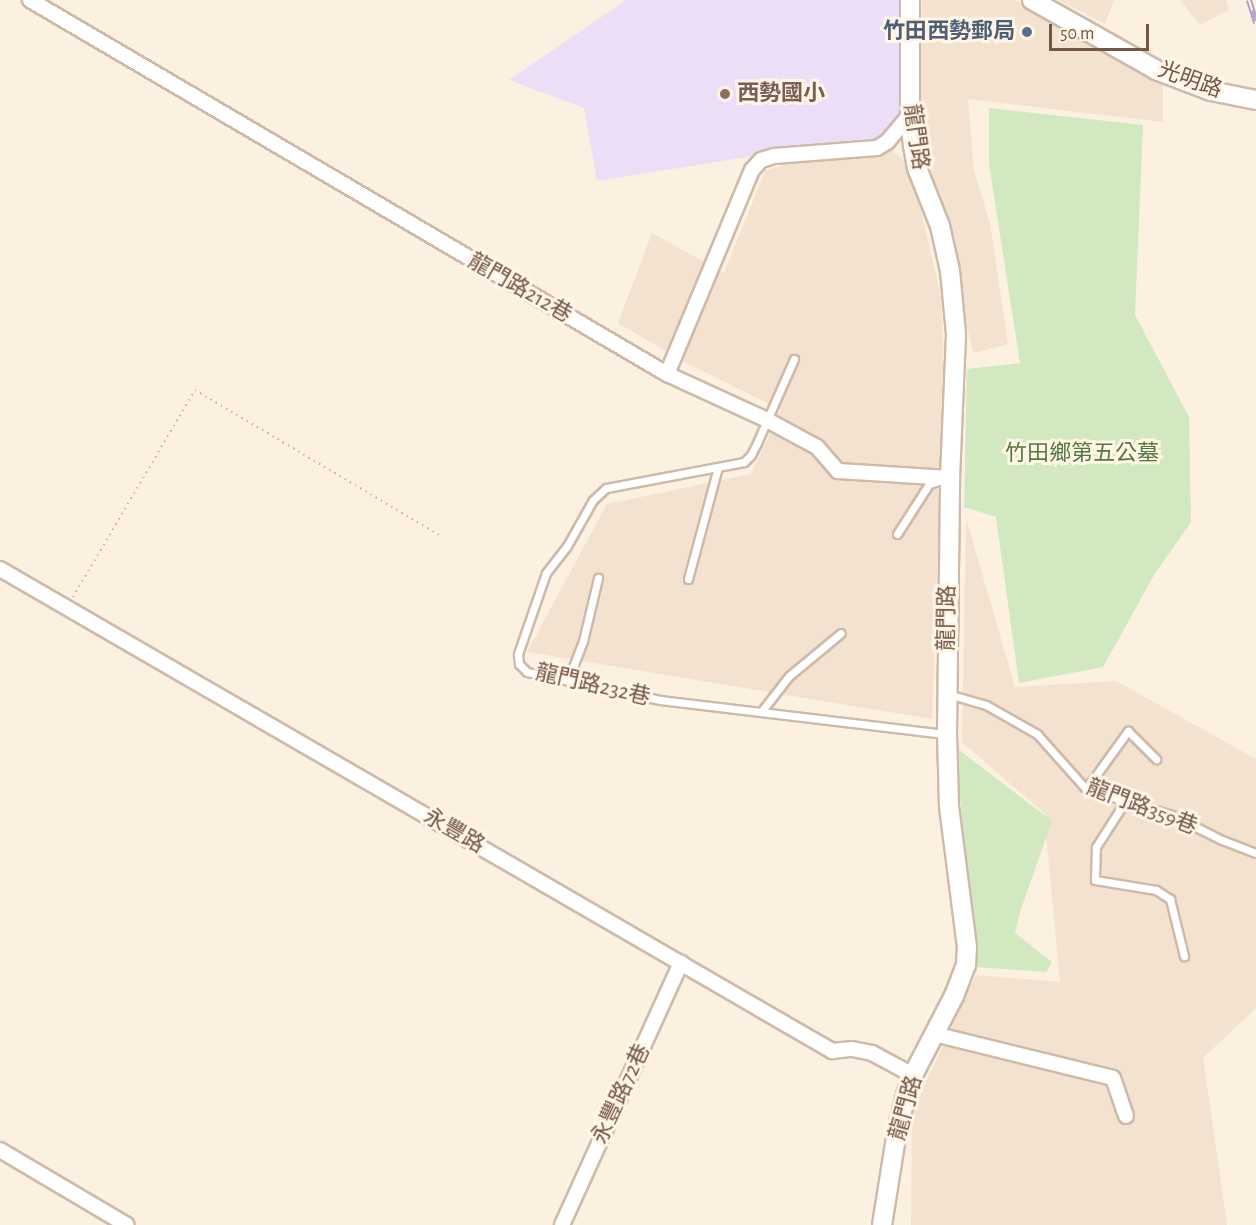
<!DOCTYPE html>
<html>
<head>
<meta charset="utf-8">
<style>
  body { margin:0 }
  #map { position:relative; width:1256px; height:1225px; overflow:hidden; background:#fcf0e1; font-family:"Alegreya Sans","Noto Sans TC",sans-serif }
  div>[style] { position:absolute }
  .residential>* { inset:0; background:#f3e2cf }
  .education>* { inset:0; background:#eddef8 }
  .green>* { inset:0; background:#d1e8c0 }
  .path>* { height:2px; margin-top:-1px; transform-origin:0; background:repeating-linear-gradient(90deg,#d5b19c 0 1.5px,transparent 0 6px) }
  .roads { filter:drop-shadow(2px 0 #cebaab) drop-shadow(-2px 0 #cebaab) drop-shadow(0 2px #cebaab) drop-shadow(0 -2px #cebaab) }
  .lane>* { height:7px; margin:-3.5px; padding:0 3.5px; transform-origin:3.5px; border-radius:3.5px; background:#fff }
  .street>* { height:14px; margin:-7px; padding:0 7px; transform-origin:7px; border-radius:7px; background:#fff }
  .secondary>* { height:18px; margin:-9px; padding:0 9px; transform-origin:9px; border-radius:9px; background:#fff }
  .rail>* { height:6px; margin-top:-3px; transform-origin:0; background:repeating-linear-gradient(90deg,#fff5e6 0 11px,#b3a0c4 0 22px); box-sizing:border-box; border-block:2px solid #b3a0c4 }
  .dots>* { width:16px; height:16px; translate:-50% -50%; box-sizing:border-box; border:3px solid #fff5e6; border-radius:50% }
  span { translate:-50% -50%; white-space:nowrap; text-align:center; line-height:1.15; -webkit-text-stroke:6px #fff5e6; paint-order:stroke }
  .service-label { font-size:22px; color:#4e5e75; font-weight:700 }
  .right { translate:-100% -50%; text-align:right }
  .street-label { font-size:22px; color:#725648 }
  .education-label { font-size:22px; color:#785e54; font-weight:700 }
  .left { translate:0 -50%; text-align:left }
  .park-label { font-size:22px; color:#537841 }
  .scale { position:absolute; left:1049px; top:24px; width:100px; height:27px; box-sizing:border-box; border:3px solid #725648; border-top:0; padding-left:8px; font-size:18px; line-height:21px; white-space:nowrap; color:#725648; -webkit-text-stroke:4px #fff5e6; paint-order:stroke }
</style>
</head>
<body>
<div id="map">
  <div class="residential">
    <i style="clip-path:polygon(922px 0,1015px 0,1163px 82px,1163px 122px,968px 99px,974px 171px,990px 223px,1008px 344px,973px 353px,920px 118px)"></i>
    <i style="clip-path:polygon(1058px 0,1114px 0,1105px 24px)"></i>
    <i style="clip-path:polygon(1180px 0,1226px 0,1229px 10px,1200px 25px)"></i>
    <i style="clip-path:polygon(892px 150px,911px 167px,941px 297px,945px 394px,932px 719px,527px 652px,607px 504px,751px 474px,781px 410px,686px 363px,618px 323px,652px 233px,724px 273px,765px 171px,802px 159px)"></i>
    <i style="clip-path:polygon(966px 518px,1015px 687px,1116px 681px,1256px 759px,1256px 1008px,1203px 1058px,1227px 1225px,911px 1225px,912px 1112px,976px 975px,1060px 982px,1044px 813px,962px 742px)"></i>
  </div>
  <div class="education">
    <i style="clip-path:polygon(626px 0,904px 0,903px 111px,880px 138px,770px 151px,754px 156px,597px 181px,584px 108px,509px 80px)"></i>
  </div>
  <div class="green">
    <i style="clip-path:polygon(989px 108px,1143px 125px,1135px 315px,1189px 417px,1191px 522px,1154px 575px,1103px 667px,1019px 683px,996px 517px,964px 507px,967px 369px,1020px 363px,989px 164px)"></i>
    <i style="clip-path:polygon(959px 750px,1052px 821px,1021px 909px,1015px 933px,1052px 962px,1046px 972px,977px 967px,959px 788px)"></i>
  </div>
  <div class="path">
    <i style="left:73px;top:597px;width:240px;rotate:-59.5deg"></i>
    <i style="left:195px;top:390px;width:286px;rotate:30.7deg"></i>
  </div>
  <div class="roads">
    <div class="lane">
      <i style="left:794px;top:359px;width:92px;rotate:113.8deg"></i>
      <i style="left:757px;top:443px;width:13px;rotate:117deg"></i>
      <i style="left:751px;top:455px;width:10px;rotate:135deg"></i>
      <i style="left:744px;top:462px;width:140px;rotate:169.3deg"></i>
      <i style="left:606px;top:488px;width:18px;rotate:137deg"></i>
      <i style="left:593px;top:500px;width:53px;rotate:119.5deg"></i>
      <i style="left:567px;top:546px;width:34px;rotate:128deg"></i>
      <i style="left:546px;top:573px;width:86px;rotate:109.1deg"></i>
      <i style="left:518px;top:654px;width:10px;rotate:84deg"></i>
      <i style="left:519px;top:664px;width:11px;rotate:45deg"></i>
      <i style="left:527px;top:672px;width:136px;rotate:11.9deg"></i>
      <i style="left:660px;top:700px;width:289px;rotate:6.8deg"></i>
      <i style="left:897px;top:534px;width:59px;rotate:-57.4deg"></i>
      <i style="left:929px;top:484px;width:10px;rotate:-17deg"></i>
      <i style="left:688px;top:579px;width:116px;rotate:-75deg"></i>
      <i style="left:568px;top:680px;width:42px;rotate:-69deg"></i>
      <i style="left:583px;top:641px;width:65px;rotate:-76.6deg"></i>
      <i style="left:948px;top:694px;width:40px;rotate:16deg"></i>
      <i style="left:986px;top:705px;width:59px;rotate:29.6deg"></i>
      <i style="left:1037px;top:734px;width:74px;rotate:48.3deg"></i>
      <i style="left:1086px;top:789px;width:90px;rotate:16.8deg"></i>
      <i style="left:1172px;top:815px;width:56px;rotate:26.6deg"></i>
      <i style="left:1222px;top:840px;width:36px;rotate:21deg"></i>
      <i style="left:761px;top:712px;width:46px;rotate:-52.1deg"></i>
      <i style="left:789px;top:676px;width:67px;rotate:-39.6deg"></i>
      <i style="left:1086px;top:789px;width:72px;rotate:-54.1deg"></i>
      <i style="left:1128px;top:731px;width:40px;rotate:45deg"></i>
      <i style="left:1126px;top:800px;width:56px;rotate:122.6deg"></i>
      <i style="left:1096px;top:847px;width:33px;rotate:92deg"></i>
      <i style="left:1095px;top:880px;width:62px;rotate:9.3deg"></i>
      <i style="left:1156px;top:890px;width:17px;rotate:33deg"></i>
      <i style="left:1170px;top:899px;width:59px;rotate:76.2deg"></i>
    </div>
    <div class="street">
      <i style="left:30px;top:0;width:739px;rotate:30.42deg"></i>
      <i style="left:667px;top:374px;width:110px;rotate:24.7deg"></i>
      <i style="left:767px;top:420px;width:57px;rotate:28.4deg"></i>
      <i style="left:817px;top:447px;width:32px;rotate:49deg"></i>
      <i style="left:838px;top:471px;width:112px;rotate:3.6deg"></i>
      <i style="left:667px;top:374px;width:221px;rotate:-67.4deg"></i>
      <i style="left:752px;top:170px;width:13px;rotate:-48deg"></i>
      <i style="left:761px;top:160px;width:14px;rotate:-17deg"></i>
      <i style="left:774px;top:156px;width:103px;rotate:-4.4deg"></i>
      <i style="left:877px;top:148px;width:12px;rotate:-31deg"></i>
      <i style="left:887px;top:142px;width:35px;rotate:-50deg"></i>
      <i style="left:0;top:569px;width:962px;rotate:30.08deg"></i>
      <i style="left:832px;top:1051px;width:20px;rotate:-6deg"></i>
      <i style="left:852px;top:1049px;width:20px;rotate:11deg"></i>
      <i style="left:872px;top:1053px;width:47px;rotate:28.2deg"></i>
      <i style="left:934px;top:1034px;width:184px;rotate:13.8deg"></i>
      <i style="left:1113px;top:1078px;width:40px;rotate:71.1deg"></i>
      <i style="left:0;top:1150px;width:147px;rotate:30.6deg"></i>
      <i style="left:562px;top:1225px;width:288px;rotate:-65.6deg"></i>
    </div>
    <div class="secondary">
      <i style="left:1032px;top:0;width:142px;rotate:29.4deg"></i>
      <i style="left:1156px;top:70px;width:59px;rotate:20.9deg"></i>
      <i style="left:1211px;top:91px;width:46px;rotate:11.3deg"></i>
      <i style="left:882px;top:1225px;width:95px;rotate:-80.9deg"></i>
      <i style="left:897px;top:1131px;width:37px;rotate:-76deg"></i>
      <i style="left:906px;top:1095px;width:21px;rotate:-71deg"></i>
      <i style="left:913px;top:1075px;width:89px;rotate:-62.6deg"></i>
      <i style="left:954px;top:996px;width:33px;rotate:-69deg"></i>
      <i style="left:966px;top:965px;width:18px;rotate:-87deg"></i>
      <i style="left:967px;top:947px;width:142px;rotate:-97.3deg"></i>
      <i style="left:949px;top:806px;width:72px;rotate:-91.6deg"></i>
      <i style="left:947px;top:734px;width:256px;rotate:-89.3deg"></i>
      <i style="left:950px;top:478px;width:144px;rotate:-87.6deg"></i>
      <i style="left:956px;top:334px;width:63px;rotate:-95.4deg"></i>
      <i style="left:950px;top:271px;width:46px;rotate:-102.5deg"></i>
      <i style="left:940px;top:226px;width:62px;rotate:-111.6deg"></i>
      <i style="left:917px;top:168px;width:22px;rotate:-100deg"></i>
      <i style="left:913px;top:146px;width:31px;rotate:-96deg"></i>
      <i style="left:910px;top:115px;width:115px;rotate:-90deg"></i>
    </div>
  </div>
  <div class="rail">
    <i style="left:1249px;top:0;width:24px;rotate:73deg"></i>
  </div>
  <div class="dots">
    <i style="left:1027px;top:32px;background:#5c6f8a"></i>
    <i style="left:725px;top:94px;background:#8d6e63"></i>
  </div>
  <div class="service-label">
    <span class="right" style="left:1015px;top:32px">竹田西勢郵局</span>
  </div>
  <div class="street-label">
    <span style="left:1190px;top:80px;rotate:20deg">光明路</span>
    <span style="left:916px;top:137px;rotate:82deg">龍門路</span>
    <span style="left:520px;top:288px;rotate:30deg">龍門路212巷</span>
    <span style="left:947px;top:618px;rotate:-89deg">龍門路</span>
    <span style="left:593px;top:685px;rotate:13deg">龍門路232巷</span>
    <span style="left:1142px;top:807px;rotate:21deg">龍門路359巷</span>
    <span style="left:454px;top:831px;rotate:30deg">永豐路</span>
    <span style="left:621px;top:1094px;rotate:-65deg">永豐路72巷</span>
    <span style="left:906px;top:1108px;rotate:-74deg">龍門路</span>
  </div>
  <div class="education-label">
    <span class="left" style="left:737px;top:94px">西勢國小</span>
  </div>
  <div class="park-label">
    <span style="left:1082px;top:454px">竹田鄉第五公墓</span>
  </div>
  <div class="scale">50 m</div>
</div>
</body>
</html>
